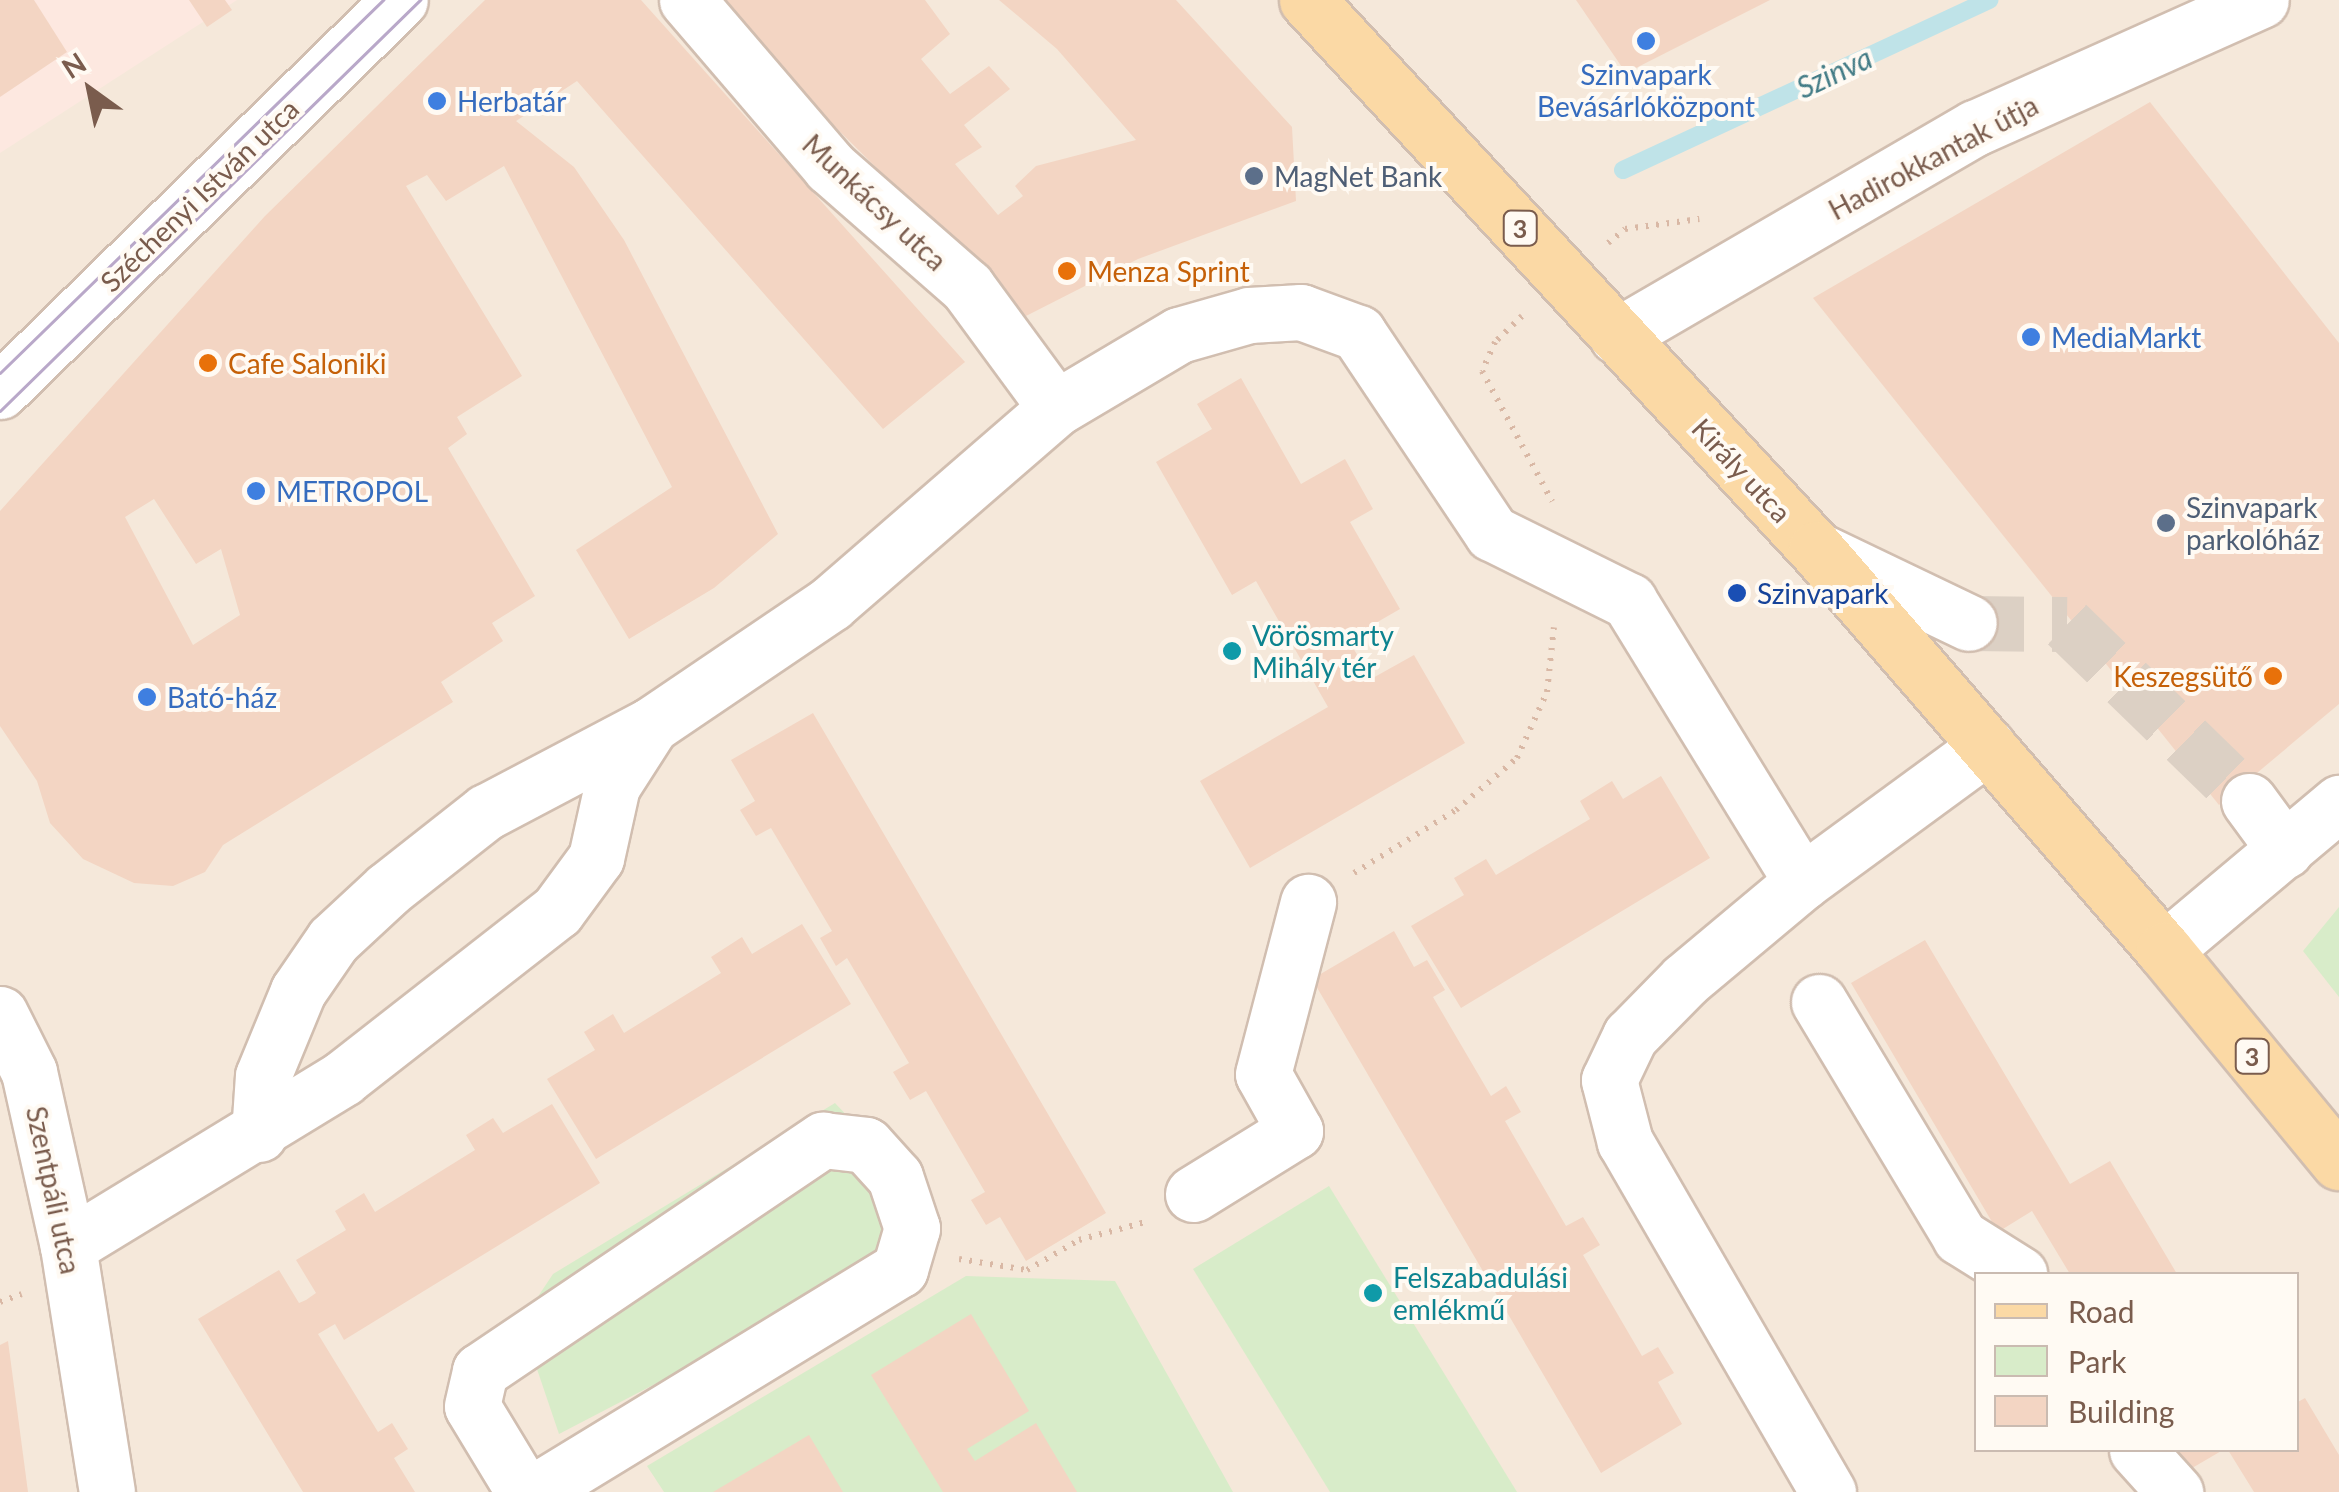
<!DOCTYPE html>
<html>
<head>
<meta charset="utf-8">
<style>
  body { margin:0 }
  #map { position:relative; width:2339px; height:1492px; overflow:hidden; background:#fdf6ec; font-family:Lato,sans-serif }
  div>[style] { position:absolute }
  .residential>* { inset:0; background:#f5e8da }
  .commercial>* { inset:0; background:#fde8e0 }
  .green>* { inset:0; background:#d8ecc9 }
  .stream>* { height:18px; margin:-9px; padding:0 9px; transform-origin:9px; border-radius:9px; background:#bfe3e8 }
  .building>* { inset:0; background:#f3d5c3 }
  .minor-tunnel>* { height:55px; margin-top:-27.5px; transform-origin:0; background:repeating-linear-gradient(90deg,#dcd0c4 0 55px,transparent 0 83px) }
  .path>* { height:6px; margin-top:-3px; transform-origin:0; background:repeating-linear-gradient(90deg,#d9b8a5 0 2.5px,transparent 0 10.5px) }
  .roads { filter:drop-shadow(2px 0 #d1beb0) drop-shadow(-2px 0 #d1beb0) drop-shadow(0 2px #d1beb0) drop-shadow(0 -2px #d1beb0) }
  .minor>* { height:55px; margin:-27.5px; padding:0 27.5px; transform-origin:27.5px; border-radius:27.5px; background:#fff }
  .major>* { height:55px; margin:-27.5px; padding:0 27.5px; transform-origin:27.5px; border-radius:27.5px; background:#fbd9a5 }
  .tram>* { height:2.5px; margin:-1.25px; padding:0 1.25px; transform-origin:1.25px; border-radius:1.25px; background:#b9a8c9 }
  .dots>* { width:28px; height:28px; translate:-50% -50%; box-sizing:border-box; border:5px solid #fffaf3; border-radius:50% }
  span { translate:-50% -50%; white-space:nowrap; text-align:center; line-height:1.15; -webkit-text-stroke:8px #fffaf3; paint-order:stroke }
  .shield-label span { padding:2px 8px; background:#fffaf3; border:2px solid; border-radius:8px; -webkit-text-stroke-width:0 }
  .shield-label { font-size:25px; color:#7a5c4d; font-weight:700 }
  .shop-label { font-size:28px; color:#366cbe }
  .left { translate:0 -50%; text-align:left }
  .street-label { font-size:28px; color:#7a5c4d }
  .service-label { font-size:28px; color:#4e5e75 }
  .food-label { font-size:28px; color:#c56008 }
  .right { translate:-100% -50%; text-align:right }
  .transit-label { font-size:28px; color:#164399 }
  .culture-label { font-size:28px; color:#0d838f }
  .water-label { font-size:30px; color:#437c86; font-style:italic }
  .legend { position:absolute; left:1974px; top:1272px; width:325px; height:180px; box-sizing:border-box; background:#fffaf3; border:2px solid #cabbb1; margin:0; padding:12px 18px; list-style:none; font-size:30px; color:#7a5c4d }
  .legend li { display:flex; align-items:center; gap:20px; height:50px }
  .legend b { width:50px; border:2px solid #cabbb1 }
  .north { position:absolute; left:40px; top:40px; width:100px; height:100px; -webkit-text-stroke:8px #fffaf3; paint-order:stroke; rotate:327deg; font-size:28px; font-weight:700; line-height:40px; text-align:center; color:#7a5c4d }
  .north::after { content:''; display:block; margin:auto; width:35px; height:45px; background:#7a5c4d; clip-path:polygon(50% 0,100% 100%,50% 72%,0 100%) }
</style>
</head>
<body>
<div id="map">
  <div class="residential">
    <i style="clip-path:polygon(evenodd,0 0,2339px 0,2339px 1492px,0 1492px,0 0,1976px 1274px,2296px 1274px,2296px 1450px,1976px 1450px,1976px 1274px)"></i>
  </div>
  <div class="commercial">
    <i style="clip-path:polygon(0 0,237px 0,0 153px)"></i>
  </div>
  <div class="green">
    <i style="clip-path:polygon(2339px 907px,2339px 997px,2303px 951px)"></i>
    <i style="clip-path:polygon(835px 1103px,921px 1194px,905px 1254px,559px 1434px,521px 1322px,553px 1274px)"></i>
    <i style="clip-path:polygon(1329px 1186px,1517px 1492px,1330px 1492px,1193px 1269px)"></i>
    <i style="clip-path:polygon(966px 1276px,1115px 1281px,1233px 1492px,664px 1492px,647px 1466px)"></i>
  </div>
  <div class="stream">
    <i style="left:1623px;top:170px;width:404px;rotate:-24.9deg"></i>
  </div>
  <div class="building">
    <i style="clip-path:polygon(0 0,34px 0,67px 52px,0 97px)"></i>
    <i style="clip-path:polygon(189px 0,225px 0,232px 10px,207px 27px)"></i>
    <i style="clip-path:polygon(evenodd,485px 0,641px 0,965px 362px,883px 429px,577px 81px,516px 121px,574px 167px,624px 240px,778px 534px,714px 588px,629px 639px,576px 550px,672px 487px,504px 166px,446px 201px,427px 175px,406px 186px,522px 376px,457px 417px,467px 434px,448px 448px,535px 596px,492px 623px,503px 641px,441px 682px,453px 702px,223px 845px,205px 872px,173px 886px,134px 883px,83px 859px,50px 823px,37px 781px,0 726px,0 511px,265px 216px,485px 0,154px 499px,196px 564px,221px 549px,240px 615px,193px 645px,125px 517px,154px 499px)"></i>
    <i style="clip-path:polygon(722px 0,925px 0,950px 34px,921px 59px,950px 94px,989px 66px,1010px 89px,964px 125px,982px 147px,955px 164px,998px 215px,1023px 196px,1015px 186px,1036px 166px,1136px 140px,1057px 49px,999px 0,1176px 0,1292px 127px,1296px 201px,1138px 259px,1026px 316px,803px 95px)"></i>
    <i style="clip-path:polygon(1576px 0,1770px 0,1626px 73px)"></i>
    <i style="clip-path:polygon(2150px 102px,2339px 343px,2339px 704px,2219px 805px,1813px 298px)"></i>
    <i style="clip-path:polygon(1241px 378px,1301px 484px,1345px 459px,1373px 509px,1350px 522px,1400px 609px,1348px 639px,1371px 679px,1414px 655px,1465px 743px,1250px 868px,1200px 781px,1328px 707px,1256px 581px,1232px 595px,1156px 462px,1212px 429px,1197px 404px)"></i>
    <i style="clip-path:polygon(813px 713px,1106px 1213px,1026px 1261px,1000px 1217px,986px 1225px,971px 1200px,985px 1192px,926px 1091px,910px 1100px,893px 1072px,909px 1063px,847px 958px,836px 966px,820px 938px,832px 931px,771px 828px,756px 836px,740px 810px,755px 801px,731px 760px)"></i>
    <i style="clip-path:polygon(1661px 776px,1710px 858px,1461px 1008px,1411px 926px,1464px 895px,1454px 878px,1486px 859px,1496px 875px,1590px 819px,1580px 801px,1612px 781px,1623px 799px)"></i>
    <i style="clip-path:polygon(802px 924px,851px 1004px,596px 1159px,547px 1079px,595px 1050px,584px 1032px,613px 1014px,624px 1033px,721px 973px,711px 957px,742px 937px,752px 954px)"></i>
    <i style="clip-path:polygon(1394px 931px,1414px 967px,1427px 960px,1445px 990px,1433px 997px,1491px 1096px,1506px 1086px,1521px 1112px,1505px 1121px,1566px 1226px,1583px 1217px,1600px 1245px,1583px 1255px,1642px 1356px,1658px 1347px,1674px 1373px,1658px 1382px,1682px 1424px,1601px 1473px,1312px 979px)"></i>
    <i style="clip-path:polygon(1925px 940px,2070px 1184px,2110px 1161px,2177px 1274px,2070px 1274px,2032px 1211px,1998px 1232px,1851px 983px)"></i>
    <i style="clip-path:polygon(552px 1104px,600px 1183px,344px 1340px,335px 1324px,318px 1334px,378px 1432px,392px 1423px,408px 1449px,394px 1458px,415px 1492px,303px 1492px,198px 1319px,279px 1270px,299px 1303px,306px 1300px,316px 1293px,296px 1260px,346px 1230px,335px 1211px,364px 1193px,375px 1212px,475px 1150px,466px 1135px,493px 1118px,503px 1133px)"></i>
    <i style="clip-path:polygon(971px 1314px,1029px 1411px,967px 1449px,975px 1461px,1036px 1423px,1077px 1492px,943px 1492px,871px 1375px)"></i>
    <i style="clip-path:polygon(8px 1341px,28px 1492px,0 1492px,0 1345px)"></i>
    <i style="clip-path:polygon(2305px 1398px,2339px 1455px,2339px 1492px,2254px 1492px,2228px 1450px,2296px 1450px,2296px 1403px)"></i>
    <i style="clip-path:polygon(809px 1435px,843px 1492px,713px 1492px)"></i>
    <i style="clip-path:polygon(2174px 1450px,2223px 1450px,2187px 1471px)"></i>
  </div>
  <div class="minor-tunnel">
    <i style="left:1969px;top:623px;width:98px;rotate:0.6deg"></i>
    <i style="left:2067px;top:624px;width:254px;rotate:44.2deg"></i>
  </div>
  <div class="path">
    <i style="left:1608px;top:243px;width:22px;rotate:-39deg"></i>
    <i style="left:1625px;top:229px;width:75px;rotate:-7.7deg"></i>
    <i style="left:1522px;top:316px;width:37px;rotate:136deg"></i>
    <i style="left:1495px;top:342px;width:32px;rotate:114deg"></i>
    <i style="left:1482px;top:371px;width:148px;rotate:61.7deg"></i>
    <i style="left:1354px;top:873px;width:120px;rotate:-31.7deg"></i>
    <i style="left:1456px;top:810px;width:80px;rotate:-40.4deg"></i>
    <i style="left:1517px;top:758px;width:72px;rotate:-65.6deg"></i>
    <i style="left:1547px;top:692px;width:65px;rotate:-83.9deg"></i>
    <i style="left:959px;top:1259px;width:69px;rotate:9.2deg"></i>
    <i style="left:1027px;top:1270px;width:60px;rotate:-30deg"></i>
    <i style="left:1079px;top:1240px;width:73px;rotate:-15.2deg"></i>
    <i style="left:0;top:1302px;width:23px;rotate:-20deg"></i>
  </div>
  <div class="roads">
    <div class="minor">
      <i style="left:687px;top:0;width:220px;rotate:49.4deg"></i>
      <i style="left:830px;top:167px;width:182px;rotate:41.2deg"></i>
      <i style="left:967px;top:287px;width:150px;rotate:53.7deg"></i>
      <i style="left:1617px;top:336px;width:414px;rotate:-30.2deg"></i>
      <i style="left:1975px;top:128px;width:313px;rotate:-24.1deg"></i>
      <i style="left:0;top:391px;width:559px;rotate:-44.35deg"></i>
      <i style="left:1819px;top:551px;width:166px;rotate:25.6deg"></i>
      <i style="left:2249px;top:801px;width:61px;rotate:53.7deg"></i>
      <i style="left:2164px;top:950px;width:229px;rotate:-40deg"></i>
      <i style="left:1819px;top:1002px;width:274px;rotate:59deg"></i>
      <i style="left:1960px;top:1237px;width:70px;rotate:32.1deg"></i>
      <i style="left:0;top:1014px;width:65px;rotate:63.4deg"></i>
      <i style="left:29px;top:1072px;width:178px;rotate:77.4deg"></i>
      <i style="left:68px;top:1246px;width:249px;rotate:81deg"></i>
      <i style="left:259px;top:1134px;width:58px;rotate:-86.1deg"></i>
      <i style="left:263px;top:1076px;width:92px;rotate:-67.6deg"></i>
      <i style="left:298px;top:991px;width:62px;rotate:-55.5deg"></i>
      <i style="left:333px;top:940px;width:75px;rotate:-42.8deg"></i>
      <i style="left:388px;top:889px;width:125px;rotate:-38.2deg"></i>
      <i style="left:486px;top:812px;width:187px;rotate:-27.8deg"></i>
      <i style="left:651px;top:725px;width:217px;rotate:-34.1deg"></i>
      <i style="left:831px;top:603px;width:298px;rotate:-40.9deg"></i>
      <i style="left:1056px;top:408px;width:143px;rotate:-30.7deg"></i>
      <i style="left:1179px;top:335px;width:73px;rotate:-15.9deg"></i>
      <i style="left:1249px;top:315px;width:52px;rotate:-3.3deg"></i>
      <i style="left:1301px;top:312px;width:61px;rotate:20.2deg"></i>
      <i style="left:1358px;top:333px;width:241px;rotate:56.2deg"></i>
      <i style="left:1492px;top:533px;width:153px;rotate:26.4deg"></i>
      <i style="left:1629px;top:601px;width:330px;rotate:58.4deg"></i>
      <i style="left:1193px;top:1194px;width:120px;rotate:-31.7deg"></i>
      <i style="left:1295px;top:1131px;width:65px;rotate:-119.3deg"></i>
      <i style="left:1263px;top:1074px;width:178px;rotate:-75.3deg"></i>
      <i style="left:68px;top:1246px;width:322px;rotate:-31.4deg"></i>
      <i style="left:343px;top:1078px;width:271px;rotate:-38deg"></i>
      <i style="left:557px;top:911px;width:66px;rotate:-53.7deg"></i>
      <i style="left:596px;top:858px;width:74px;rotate:-77.5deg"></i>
      <i style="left:612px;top:786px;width:72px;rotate:-57.4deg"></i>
      <i style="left:2137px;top:1450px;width:57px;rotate:47.9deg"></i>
      <i style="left:524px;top:1492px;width:100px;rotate:-121.2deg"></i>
      <i style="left:472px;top:1406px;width:36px;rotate:-77deg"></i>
      <i style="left:480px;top:1371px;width:414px;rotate:-34deg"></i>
      <i style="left:823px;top:1140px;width:43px;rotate:6.6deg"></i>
      <i style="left:866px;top:1145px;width:43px;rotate:47.8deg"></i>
      <i style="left:895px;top:1177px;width:54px;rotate:71.6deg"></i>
      <i style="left:912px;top:1228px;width:43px;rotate:106.3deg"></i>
      <i style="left:900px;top:1269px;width:428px;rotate:148.6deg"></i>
      <i style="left:1828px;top:1492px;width:405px;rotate:-120.1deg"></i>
      <i style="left:1625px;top:1142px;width:64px;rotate:-104.5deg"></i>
      <i style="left:1609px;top:1080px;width:49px;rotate:-64.5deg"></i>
      <i style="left:1630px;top:1036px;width:78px;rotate:-45.5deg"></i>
      <i style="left:1685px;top:980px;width:153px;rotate:-39.9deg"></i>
      <i style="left:1802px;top:882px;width:230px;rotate:-36.2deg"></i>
    </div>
    <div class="major">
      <i style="left:1307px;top:0;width:749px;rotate:47.17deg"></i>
      <i style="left:1816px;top:549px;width:531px;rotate:49.05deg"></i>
      <i style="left:2164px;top:950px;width:275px;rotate:50.5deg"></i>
    </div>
  </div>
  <div class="tram">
    <i style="left:0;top:373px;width:535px;rotate:-44.24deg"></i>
    <i style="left:0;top:411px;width:588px;rotate:-44.38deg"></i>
  </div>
  <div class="dots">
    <i style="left:1646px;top:41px;background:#3f7fe0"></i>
    <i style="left:437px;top:101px;background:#3f7fe0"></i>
    <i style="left:1254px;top:176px;background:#5c6f8a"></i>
    <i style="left:1067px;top:271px;background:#e8710a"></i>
    <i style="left:2031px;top:337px;background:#3f7fe0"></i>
    <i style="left:208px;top:363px;background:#e8710a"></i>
    <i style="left:256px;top:491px;background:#3f7fe0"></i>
    <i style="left:2166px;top:523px;background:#5c6f8a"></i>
    <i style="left:1737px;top:593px;background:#1a4fb4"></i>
    <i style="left:1232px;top:651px;background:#0f9aa8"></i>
    <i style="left:2273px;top:676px;background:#e8710a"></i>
    <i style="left:147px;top:697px;background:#3f7fe0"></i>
    <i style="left:1373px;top:1293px;background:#0f9aa8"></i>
  </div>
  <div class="shield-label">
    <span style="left:1520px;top:228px">3</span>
    <span style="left:2252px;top:1056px">3</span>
  </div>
  <div class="shop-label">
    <span style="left:1646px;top:90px">Szinvapark<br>Bevásárlóközpont</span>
    <span class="left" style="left:457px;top:101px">Herbatár</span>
    <span class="left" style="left:2051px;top:337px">MediaMarkt</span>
    <span class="left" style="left:276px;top:491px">METROPOL</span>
    <span class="left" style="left:167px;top:697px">Bató-ház</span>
  </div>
  <div class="street-label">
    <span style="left:1933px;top:157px;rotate:-28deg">Hadirokkantak útja</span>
    <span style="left:199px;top:195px;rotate:-44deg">Széchenyi István utca</span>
    <span style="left:875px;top:202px;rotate:43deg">Munkácsy utca</span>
    <span style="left:1742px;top:470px;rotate:47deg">Király utca</span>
    <span style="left:54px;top:1190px;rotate:78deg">Szentpáli utca</span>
  </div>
  <div class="service-label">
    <span class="left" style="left:1274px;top:176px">MagNet Bank</span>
    <span class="left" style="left:2186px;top:523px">Szinvapark<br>parkolóház</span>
  </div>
  <div class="food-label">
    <span class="left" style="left:1087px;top:271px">Menza Sprint</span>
    <span class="left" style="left:228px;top:363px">Cafe Saloniki</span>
    <span class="right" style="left:2253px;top:676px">Keszegsütő</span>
  </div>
  <div class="transit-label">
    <span class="left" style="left:1757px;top:593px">Szinvapark</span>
  </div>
  <div class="culture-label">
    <span class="left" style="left:1252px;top:651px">Vörösmarty<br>Mihály tér</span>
    <span class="left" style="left:1393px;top:1293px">Felszabadulási<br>emlékmű</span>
  </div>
  <div class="water-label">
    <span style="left:1834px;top:72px;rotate:-25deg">Szinva</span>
  </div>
  <ul class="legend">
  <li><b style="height:12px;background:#fbd9a5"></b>Road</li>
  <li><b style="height:28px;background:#d8ecc9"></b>Park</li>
  <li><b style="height:28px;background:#f3d5c3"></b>Building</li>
  </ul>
  <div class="north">N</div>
</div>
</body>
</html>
